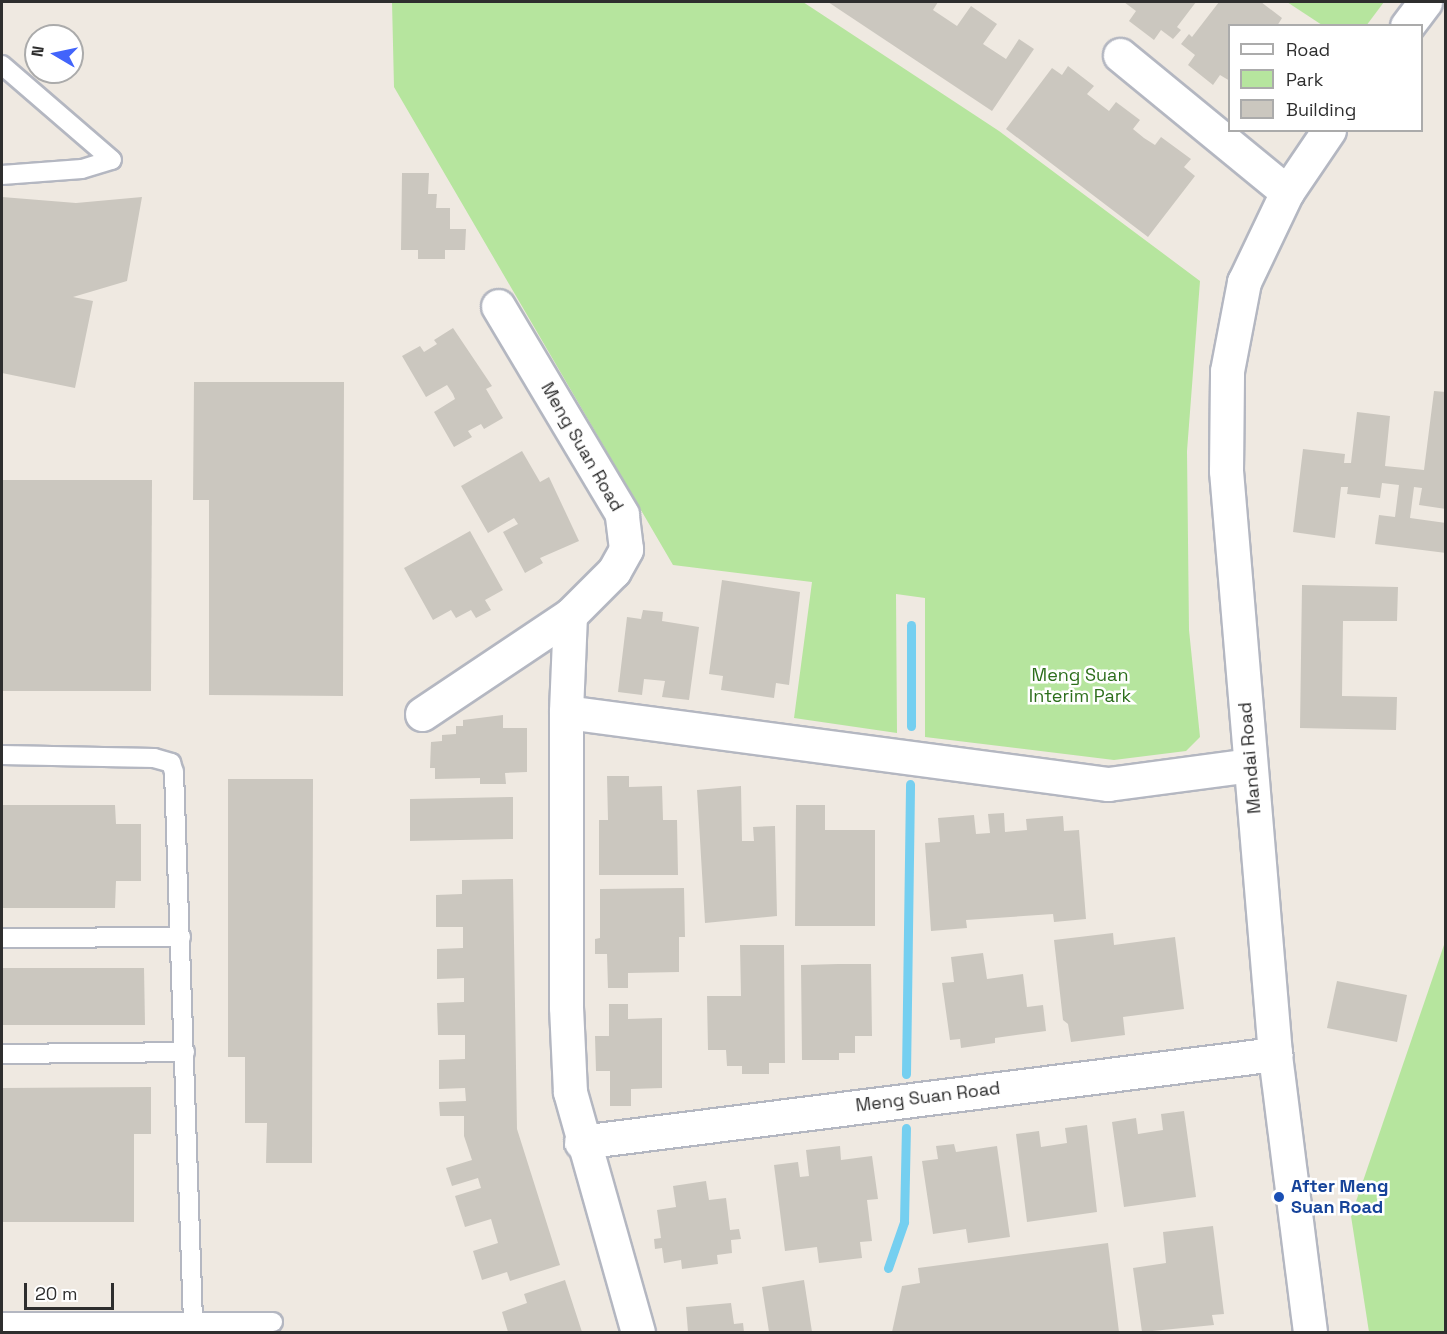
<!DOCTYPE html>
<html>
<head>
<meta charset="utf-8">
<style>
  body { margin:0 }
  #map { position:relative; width:1447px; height:1334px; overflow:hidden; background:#efe9e1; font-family:"Space Grotesk",sans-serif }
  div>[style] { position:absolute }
  .green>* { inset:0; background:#b6e59e }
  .stream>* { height:9px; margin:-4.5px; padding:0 4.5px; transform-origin:4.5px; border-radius:4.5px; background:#75cff0 }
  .building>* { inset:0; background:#cbc7bf }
  .roads { filter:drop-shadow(2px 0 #b4b7c1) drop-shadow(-2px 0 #b4b7c1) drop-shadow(0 2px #b4b7c1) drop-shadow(0 -2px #b4b7c1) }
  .lane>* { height:18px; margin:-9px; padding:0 9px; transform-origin:9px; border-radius:9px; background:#fff }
  .street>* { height:33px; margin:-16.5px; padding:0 16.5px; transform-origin:16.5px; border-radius:16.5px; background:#fff }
  .secondary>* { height:33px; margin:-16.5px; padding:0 16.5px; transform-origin:16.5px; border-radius:16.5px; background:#fff }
  .dots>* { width:16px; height:16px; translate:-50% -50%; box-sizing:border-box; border:3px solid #fff; border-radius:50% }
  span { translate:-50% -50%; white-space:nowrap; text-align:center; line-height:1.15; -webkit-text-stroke:5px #fff; paint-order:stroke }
  .street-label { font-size:18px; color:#2e2e2e }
  .park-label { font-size:18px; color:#2c6e1b }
  .transit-label { font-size:18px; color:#164399; font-weight:700 }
  .left { translate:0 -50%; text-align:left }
  .frame { position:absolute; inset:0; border:3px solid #2e2e2e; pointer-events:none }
  .legend { position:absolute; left:1228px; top:24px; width:195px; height:108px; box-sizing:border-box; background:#fff; border:2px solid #ababab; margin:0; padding:8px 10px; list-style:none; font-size:18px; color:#2e2e2e }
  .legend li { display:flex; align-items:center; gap:12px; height:30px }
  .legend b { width:30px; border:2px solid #ababab }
  .north { position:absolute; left:24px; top:24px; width:60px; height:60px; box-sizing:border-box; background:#fff; border:2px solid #ababab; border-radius:50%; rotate:279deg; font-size:16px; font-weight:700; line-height:24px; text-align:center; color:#2e2e2e }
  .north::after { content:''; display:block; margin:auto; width:21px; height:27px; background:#4264fb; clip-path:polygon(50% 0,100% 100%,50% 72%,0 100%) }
  .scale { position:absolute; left:24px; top:1283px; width:90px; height:27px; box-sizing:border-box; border:3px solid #2e2e2e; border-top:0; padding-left:8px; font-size:18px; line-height:21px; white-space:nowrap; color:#2e2e2e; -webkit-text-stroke:4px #fff; paint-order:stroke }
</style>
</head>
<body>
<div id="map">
  <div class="green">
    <i style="clip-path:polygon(392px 2px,803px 2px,999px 131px,1200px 281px,1187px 451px,1189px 630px,1200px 737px,1186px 751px,1114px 760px,925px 737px,925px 598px,896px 594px,897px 733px,794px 718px,812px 582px,673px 565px,394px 87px)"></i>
    <i style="clip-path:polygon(1287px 2px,1384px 2px,1366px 26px,1322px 25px)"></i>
    <i style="clip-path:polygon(1445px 942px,1445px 1332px,1369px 1332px,1351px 1216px)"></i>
  </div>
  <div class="stream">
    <i style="left:911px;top:726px;width:101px;rotate:-90deg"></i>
    <i style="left:906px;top:1074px;width:290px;rotate:-89.2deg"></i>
    <i style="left:888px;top:1268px;width:49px;rotate:-70.8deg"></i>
    <i style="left:904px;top:1222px;width:94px;rotate:-88.8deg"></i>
  </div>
  <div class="building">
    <i style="clip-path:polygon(828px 2px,938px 2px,933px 10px,957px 26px,971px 6px,997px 24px,983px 44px,1006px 59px,1019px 39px,1034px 49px,992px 111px)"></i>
    <i style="clip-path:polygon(1124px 2px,1196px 2px,1177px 27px,1181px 30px,1173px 39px,1161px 30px,1154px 40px,1129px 21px,1136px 11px)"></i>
    <i style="clip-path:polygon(1219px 2px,1261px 2px,1282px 18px,1277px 26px,1230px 26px,1230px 81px,1220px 75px,1213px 85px,1188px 65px,1195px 55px,1181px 44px,1189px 34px,1192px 37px)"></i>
    <i style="clip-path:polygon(1068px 66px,1094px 86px,1087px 94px,1109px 111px,1116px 102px,1140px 120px,1133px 129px,1144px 138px,1155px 145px,1161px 137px,1191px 159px,1184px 167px,1195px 176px,1148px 237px,1006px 129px,1052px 68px,1062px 75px)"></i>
    <i style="clip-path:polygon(402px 173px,429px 173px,428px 194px,437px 194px,436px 208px,450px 208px,450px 229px,466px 229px,465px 250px,445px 250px,445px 259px,418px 259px,418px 250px,401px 250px)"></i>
    <i style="clip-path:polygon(2px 197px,76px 203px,142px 197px,127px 281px,73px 297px,93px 301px,75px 388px,2px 373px)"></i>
    <i style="clip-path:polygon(453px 328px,492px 386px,486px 389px,503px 418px,484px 429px,481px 424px,468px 431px,472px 437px,454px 447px,434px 412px,455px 399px,453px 394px,447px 385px,426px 397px,402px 356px,420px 346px,424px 352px,437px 344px,434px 340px)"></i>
    <i style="clip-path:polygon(194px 382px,344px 382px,343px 696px,209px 695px,209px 500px,193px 500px)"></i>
    <i style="clip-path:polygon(1434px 391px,1446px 392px,1446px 509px,1419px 505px,1422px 488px,1414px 487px,1410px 518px,1446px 523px,1446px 553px,1375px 544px,1379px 515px,1395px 517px,1399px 485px,1382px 483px,1380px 498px,1347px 494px,1348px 487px,1341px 487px,1335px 538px,1293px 532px,1303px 449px,1345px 454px,1344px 463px,1351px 463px,1357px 412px,1390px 416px,1385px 466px,1424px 470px)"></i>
    <i style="clip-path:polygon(522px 451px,540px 482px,549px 477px,579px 541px,540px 558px,543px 563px,525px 573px,503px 532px,518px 524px,514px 518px,488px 533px,461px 486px)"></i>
    <i style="clip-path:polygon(2px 480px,152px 480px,151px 691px,2px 691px)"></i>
    <i style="clip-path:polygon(470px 531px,503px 590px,485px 600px,491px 610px,476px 618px,471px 610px,456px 618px,451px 610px,433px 620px,404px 568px)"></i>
    <i style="clip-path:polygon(722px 580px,800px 592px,789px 685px,776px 683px,774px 698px,721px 690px,723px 676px,709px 674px)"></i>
    <i style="clip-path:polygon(1302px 585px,1398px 587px,1397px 621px,1343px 621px,1342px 696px,1397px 697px,1396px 730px,1300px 728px)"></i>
    <i style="clip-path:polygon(643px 610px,663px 612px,662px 621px,699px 627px,689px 700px,662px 697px,665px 681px,644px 679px,642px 695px,618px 692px,627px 617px,641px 619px)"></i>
    <i style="clip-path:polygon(503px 715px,503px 728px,527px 728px,527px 772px,505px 773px,506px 784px,480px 784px,480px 778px,435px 779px,435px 768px,430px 768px,431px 742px,442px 741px,442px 735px,456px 734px,456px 726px,463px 726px,463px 720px)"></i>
    <i style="clip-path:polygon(607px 776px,629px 776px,629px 787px,662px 786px,663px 820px,677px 820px,678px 875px,599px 875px,599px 820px,608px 820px)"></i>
    <i style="clip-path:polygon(228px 779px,313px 779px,312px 1163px,266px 1163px,267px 1123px,245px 1123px,245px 1057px,228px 1057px)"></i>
    <i style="clip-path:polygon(741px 786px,742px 841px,754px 841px,753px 827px,775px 826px,777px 916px,705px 923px,697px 790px)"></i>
    <i style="clip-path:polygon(513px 797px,513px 839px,410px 841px,410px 799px)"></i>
    <i style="clip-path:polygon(2px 805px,115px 805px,116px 824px,141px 824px,141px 881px,116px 881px,115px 908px,2px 908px)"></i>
    <i style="clip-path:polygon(796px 805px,825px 805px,825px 830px,875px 830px,875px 926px,795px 926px)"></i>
    <i style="clip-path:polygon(1004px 813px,1005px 832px,1027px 830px,1026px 819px,1063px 816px,1064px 831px,1079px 830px,1086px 919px,1054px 922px,1053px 914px,966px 920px,967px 928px,931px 931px,925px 843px,940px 842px,938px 818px,974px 815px,976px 834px,990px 833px,988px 814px)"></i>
    <i style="clip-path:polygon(513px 879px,517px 1129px,560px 1265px,510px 1281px,507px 1272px,482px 1280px,473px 1251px,498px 1243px,491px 1219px,465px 1227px,455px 1196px,481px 1188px,478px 1178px,452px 1186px,446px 1168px,472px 1160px,464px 1136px,464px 1116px,440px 1116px,439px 1102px,466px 1101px,465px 1088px,439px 1089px,439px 1060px,465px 1059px,465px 1035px,438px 1035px,437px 1003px,464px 1002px,464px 978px,437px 979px,437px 949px,463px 948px,463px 927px,436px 927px,436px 895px,462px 894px,462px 880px)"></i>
    <i style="clip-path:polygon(684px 888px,685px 937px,679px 937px,679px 972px,628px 973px,628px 988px,608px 988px,607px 954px,595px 954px,595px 939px,600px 938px,600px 889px)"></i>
    <i style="clip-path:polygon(1113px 933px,1114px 945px,1175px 937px,1184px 1009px,1123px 1017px,1125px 1035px,1071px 1042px,1068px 1024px,1063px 1020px,1054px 940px)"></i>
    <i style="clip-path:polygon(740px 945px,784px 945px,785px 1063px,769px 1063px,769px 1074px,742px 1074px,742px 1066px,727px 1066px,726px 1050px,708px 1050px,707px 996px,741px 996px)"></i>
    <i style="clip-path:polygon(983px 953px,987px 979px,1023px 974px,1027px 1007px,1043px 1005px,1046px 1031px,995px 1038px,995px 1043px,961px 1048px,960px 1039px,950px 1040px,942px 983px,954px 982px,951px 957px)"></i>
    <i style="clip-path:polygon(838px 964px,871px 964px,872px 1036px,855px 1036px,855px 1053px,839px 1053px,839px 1060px,802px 1060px,801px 965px)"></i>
    <i style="clip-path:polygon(2px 968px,144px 968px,145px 1025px,2px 1025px)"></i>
    <i style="clip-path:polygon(1337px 981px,1407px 995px,1397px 1042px,1327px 1028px)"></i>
    <i style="clip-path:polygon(609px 1004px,628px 1004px,628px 1019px,662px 1018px,662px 1088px,631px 1089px,631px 1106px,610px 1106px,610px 1071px,596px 1071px,595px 1036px,609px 1036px)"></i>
    <i style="clip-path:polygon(151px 1087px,151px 1134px,134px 1134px,134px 1222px,2px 1222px,2px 1088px)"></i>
    <i style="clip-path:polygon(1184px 1111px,1196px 1197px,1124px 1207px,1112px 1122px,1136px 1118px,1138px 1134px,1163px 1130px,1161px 1114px)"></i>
    <i style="clip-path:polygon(1087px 1125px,1097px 1212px,1027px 1222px,1016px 1134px,1039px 1131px,1041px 1147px,1067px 1143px,1065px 1128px)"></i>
    <i style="clip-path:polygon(954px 1144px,956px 1152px,997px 1146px,1010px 1237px,968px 1243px,966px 1229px,933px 1234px,922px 1161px,938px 1159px,936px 1146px)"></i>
    <i style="clip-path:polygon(840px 1146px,841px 1160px,872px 1156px,878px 1199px,867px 1200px,872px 1241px,860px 1242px,862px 1258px,819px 1263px,817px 1247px,785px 1251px,774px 1165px,798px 1162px,800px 1177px,809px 1176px,806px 1150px)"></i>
    <i style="clip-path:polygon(706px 1181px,709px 1200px,726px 1198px,730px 1230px,739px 1229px,741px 1239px,731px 1240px,732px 1253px,717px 1255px,718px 1264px,682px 1269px,681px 1260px,664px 1263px,662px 1248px,655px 1249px,654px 1239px,661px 1238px,657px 1210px,676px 1207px,673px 1186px)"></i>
    <i style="clip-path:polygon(1213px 1226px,1224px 1314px,1212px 1315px,1214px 1325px,1142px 1332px,1133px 1268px,1166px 1263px,1163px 1232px)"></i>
    <i style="clip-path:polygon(1108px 1243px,1119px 1332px,892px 1332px,902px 1286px,920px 1283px,918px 1268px)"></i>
    <i style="clip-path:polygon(565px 1280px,582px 1332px,508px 1332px,502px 1312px,527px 1303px,524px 1294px)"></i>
    <i style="clip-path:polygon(804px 1280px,812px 1332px,769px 1332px,762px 1287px)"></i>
    <i style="clip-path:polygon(731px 1303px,734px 1324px,743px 1323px,744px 1332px,688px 1332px,686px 1307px)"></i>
  </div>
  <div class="roads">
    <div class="lane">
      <i style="left:2px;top:65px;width:145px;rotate:40.8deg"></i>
      <i style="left:2px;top:175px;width:80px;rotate:-4.3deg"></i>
      <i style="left:82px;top:169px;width:31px;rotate:-17deg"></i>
      <i style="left:2px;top:755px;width:152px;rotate:1.1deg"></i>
      <i style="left:154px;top:758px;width:18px;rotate:16deg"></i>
      <i style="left:171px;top:763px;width:9px;rotate:72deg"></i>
      <i style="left:174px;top:772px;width:550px;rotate:88.02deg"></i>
      <i style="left:2px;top:938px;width:179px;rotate:-0.3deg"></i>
      <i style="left:2px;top:1054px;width:183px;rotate:-0.6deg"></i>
      <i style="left:2px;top:1322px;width:271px"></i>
    </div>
    <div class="street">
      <i style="left:1120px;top:55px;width:216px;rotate:39.4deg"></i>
      <i style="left:570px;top:615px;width:97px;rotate:92.4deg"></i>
      <i style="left:566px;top:712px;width:295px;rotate:90deg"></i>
      <i style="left:566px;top:1007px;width:85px;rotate:87.3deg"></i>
      <i style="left:570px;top:1092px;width:249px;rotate:74.2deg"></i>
      <i style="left:566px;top:712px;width:547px;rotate:7.57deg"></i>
      <i style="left:1108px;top:784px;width:143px;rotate:-7.6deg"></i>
      <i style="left:422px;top:714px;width:178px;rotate:-33.8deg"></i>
      <i style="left:570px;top:615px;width:62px;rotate:-45deg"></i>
      <i style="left:614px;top:571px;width:25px;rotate:-61deg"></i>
      <i style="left:626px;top:549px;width:35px;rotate:-97deg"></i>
      <i style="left:622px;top:514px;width:242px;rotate:-120.8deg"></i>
      <i style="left:581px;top:1142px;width:700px;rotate:-7.23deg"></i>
    </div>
    <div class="secondary">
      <i style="left:1407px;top:26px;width:30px;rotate:-53deg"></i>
      <i style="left:1310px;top:1332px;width:280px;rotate:-97.2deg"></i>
      <i style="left:1275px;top:1054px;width:585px;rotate:-94.8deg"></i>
      <i style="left:1226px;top:471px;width:100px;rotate:-89.4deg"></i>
      <i style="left:1227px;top:371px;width:91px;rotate:-79.2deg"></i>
      <i style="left:1244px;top:282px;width:100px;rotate:-64.5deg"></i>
      <i style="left:1287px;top:192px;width:75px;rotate:-55.9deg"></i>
    </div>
  </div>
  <div class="dots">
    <i style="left:1279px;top:1197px;background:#1a4fb4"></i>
  </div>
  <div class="street-label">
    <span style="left:582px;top:447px;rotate:60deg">Meng Suan Road</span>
    <span style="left:1250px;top:758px;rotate:-95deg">Mandai Road</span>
    <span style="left:928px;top:1097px;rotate:-7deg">Meng Suan Road</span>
  </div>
  <div class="park-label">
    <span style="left:1080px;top:686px">Meng Suan<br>Interim Park</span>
  </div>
  <div class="transit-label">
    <span class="left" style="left:1291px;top:1197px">After Meng<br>Suan Road</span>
  </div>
  <div class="frame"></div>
  <ul class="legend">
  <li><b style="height:8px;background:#fff"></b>Road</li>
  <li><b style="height:16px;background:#b6e59e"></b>Park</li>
  <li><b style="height:16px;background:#cbc7bf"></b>Building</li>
  </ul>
  <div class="north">N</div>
  <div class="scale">20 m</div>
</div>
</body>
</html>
